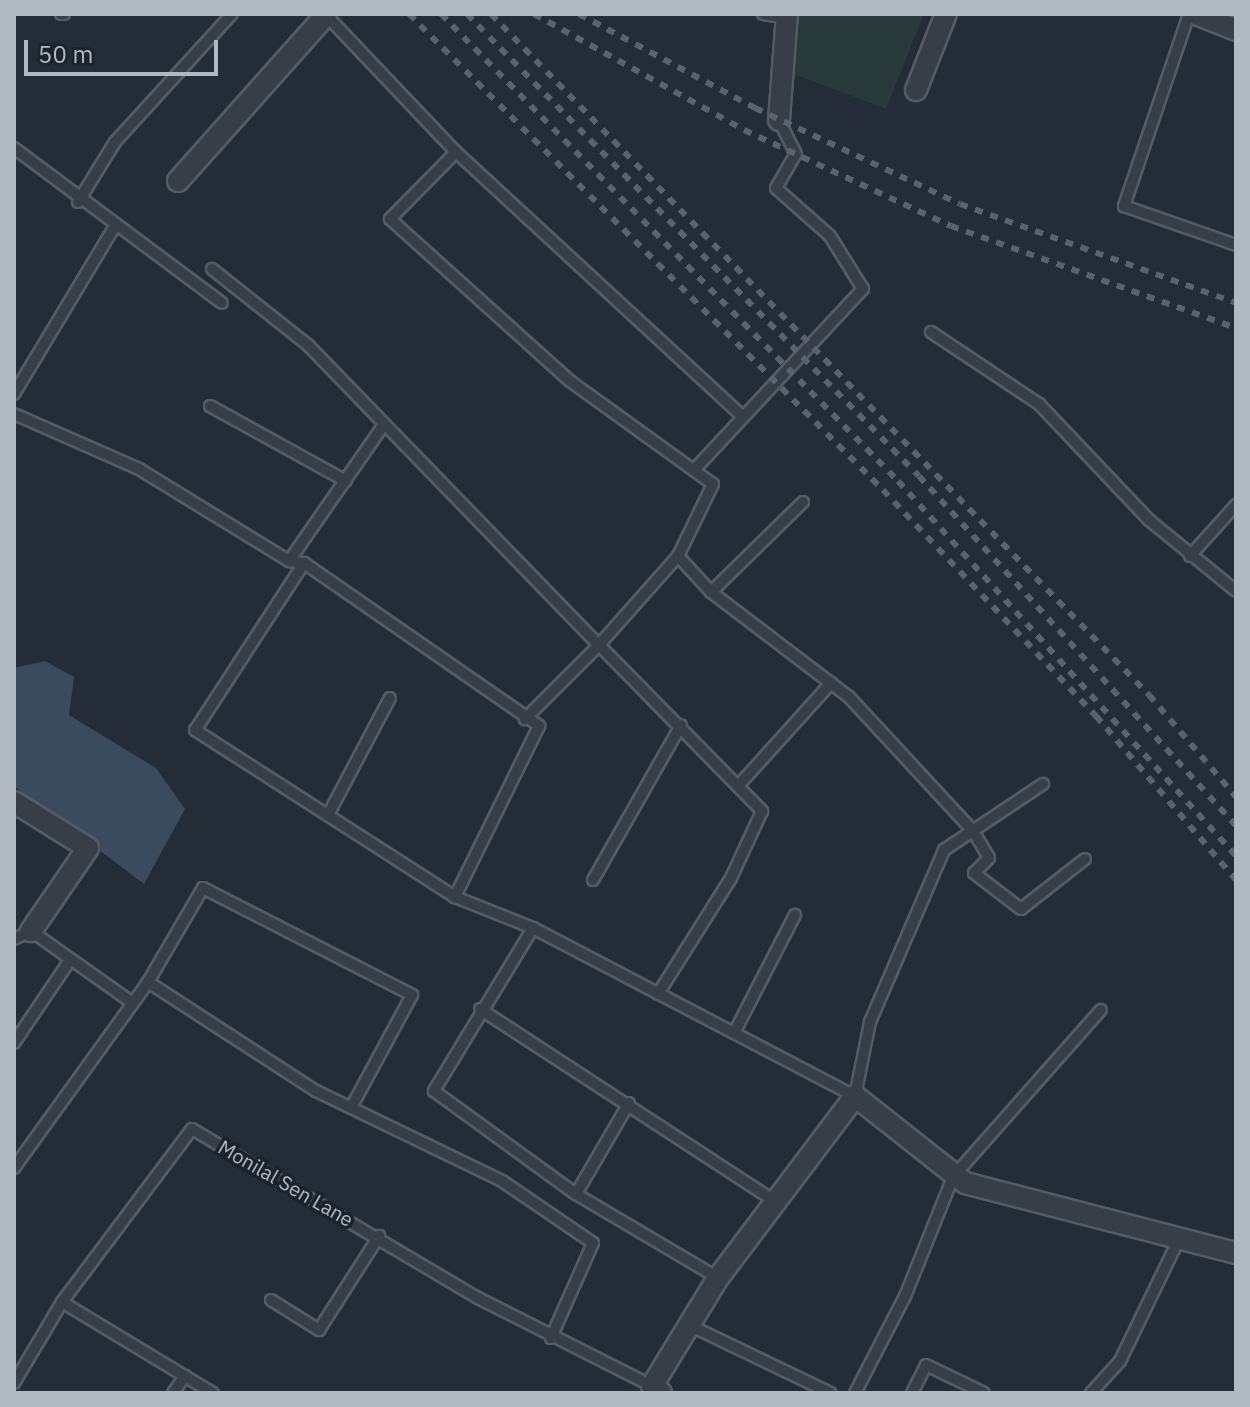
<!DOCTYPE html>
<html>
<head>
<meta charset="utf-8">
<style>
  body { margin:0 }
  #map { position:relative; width:1250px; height:1407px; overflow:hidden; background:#232c37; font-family:"IBM Plex Sans",sans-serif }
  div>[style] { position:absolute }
  .green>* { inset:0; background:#283a3a }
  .water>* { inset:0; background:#3a4b5e }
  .roads { filter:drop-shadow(2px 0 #545c65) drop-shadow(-2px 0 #545c65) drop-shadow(0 2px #545c65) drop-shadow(0 -2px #545c65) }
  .lane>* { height:10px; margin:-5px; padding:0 5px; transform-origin:5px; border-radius:5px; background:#373e47 }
  .street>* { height:20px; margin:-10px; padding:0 10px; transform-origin:10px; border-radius:10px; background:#373e47 }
  .rail>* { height:6px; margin-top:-3px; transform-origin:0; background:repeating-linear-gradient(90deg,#59626e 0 8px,transparent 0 16px) }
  span { translate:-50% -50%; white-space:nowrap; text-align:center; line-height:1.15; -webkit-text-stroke:7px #1c232c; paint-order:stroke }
  .street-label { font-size:20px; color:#b1b9c3 }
  .frame { position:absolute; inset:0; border:16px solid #b1b9c3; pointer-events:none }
  .scale { position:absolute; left:24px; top:40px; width:194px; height:36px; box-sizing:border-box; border:4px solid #b1b9c3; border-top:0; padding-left:10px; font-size:24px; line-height:28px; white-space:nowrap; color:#b1b9c3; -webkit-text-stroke:6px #1c232c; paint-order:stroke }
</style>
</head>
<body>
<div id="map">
  <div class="green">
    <i style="clip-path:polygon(796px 14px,924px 14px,886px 109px,794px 74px)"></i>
  </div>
  <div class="water">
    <i style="clip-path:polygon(45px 661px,74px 677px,69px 715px,156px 768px,185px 809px,144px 884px,14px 786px,14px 668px)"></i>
  </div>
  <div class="roads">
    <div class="lane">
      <i style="left:61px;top:14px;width:3px"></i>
      <i style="left:325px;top:14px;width:190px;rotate:46.5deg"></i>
      <i style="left:456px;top:152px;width:94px;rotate:134.6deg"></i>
      <i style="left:390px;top:219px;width:242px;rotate:42deg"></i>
      <i style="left:570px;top:381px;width:176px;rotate:35.8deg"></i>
      <i style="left:713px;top:484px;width:80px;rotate:115.9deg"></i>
      <i style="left:678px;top:556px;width:119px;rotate:131.6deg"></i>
      <i style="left:599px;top:645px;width:233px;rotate:45.5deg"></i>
      <i style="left:762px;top:811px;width:74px;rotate:114.8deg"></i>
      <i style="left:731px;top:878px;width:137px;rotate:122.2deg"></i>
      <i style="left:763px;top:14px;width:24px;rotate:9deg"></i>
      <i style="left:1189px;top:14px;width:203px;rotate:108.7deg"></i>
      <i style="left:1124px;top:206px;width:119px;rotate:19.2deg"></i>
      <i style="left:14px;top:148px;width:259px;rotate:36.7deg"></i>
      <i style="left:456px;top:152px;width:388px;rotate:42.7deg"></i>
      <i style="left:78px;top:202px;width:70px;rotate:-58.3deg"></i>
      <i style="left:115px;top:142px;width:173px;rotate:-47.6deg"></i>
      <i style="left:212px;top:269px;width:122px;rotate:38.4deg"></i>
      <i style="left:308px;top:345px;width:418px;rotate:45.9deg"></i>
      <i style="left:599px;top:645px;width:105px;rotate:135deg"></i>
      <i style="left:931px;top:332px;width:130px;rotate:33.7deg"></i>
      <i style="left:1039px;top:404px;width:160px;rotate:46.5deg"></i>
      <i style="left:1149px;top:520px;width:112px;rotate:39.2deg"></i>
      <i style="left:14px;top:394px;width:198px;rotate:-59deg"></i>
      <i style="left:210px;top:406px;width:155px;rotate:28.9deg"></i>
      <i style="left:14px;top:414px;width:137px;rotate:23.7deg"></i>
      <i style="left:139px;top:469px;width:176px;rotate:31.5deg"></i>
      <i style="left:289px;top:561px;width:15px;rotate:8deg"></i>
      <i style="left:304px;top:563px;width:286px;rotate:34.7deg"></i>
      <i style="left:539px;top:726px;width:191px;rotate:116.2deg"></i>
      <i style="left:694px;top:470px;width:248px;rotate:-47deg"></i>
      <i style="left:863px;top:289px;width:62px;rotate:-121.9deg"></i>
      <i style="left:830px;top:236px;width:72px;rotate:-138.4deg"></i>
      <i style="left:776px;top:188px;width:39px;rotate:-60deg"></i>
      <i style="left:796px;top:154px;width:38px;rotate:-117deg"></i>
      <i style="left:803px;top:502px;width:129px;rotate:135.6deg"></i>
      <i style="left:711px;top:592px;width:173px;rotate:37.3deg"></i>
      <i style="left:849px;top:697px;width:183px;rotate:47.2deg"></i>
      <i style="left:973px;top:831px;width:31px;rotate:59deg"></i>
      <i style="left:989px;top:858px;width:21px;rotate:135deg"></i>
      <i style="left:974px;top:873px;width:59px;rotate:37.5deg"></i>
      <i style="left:1021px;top:909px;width:81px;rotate:-38deg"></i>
      <i style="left:678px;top:556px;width:49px;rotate:47.5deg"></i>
      <i style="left:1190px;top:556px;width:69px;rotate:-48deg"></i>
      <i style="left:289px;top:561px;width:163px;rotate:-55.2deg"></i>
      <i style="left:304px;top:563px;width:199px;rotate:123.1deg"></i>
      <i style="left:195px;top:730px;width:309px;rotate:32.7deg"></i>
      <i style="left:455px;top:897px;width:84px;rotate:21.7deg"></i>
      <i style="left:533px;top:928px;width:363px;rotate:27.6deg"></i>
      <i style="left:855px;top:1096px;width:76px;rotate:-78.5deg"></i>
      <i style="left:870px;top:1022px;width:187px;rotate:-66.7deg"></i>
      <i style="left:944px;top:850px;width:119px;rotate:-33.7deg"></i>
      <i style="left:738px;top:786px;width:139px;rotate:-47.9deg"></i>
      <i style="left:329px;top:813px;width:130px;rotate:-62.1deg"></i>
      <i style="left:593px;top:880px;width:178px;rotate:-60.4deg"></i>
      <i style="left:533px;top:928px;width:191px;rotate:121.3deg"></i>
      <i style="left:434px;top:1091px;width:175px;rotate:36deg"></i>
      <i style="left:14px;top:939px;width:19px;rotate:-25deg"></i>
      <i style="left:31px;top:931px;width:121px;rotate:35.3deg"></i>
      <i style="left:148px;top:982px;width:109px;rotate:-59.7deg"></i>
      <i style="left:203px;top:888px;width:235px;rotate:27.1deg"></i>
      <i style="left:412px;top:995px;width:128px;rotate:118.4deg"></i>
      <i style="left:480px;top:1009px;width:350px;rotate:33.1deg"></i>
      <i style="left:734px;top:1033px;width:133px;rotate:-62.7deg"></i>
      <i style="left:14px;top:1043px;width:97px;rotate:-56deg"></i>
      <i style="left:629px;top:1103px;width:105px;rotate:120.2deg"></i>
      <i style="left:576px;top:1194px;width:165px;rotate:30.6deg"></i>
      <i style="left:14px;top:1168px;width:229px;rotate:-54.2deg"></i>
      <i style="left:148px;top:982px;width:200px;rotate:33deg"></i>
      <i style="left:316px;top:1091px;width:207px;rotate:25.8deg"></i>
      <i style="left:502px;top:1181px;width:110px;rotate:34.3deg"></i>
      <i style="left:593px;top:1243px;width:104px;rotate:113.9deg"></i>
      <i style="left:271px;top:1300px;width:57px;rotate:32deg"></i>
      <i style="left:319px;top:1330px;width:112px;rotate:-57.4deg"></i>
      <i style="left:62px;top:1302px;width:176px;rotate:31.1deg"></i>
      <i style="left:689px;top:1325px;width:157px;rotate:25.7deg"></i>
      <i style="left:14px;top:1383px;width:94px;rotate:-59.3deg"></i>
      <i style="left:62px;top:1302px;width:216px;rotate:-53.1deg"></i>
      <i style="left:192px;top:1129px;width:332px;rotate:30.6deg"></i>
      <i style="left:478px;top:1298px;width:195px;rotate:26.8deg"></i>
      <i style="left:173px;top:1393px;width:21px;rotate:-55deg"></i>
      <i style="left:855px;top:1393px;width:111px;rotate:-62.7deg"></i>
      <i style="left:906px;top:1294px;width:126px;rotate:-68.1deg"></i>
      <i style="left:953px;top:1177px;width:223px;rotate:-48.5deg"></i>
      <i style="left:912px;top:1393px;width:31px;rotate:-63deg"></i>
      <i style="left:926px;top:1365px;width:64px;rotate:25.8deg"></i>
      <i style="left:1091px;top:1393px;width:43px;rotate:-47.8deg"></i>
      <i style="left:1120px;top:1361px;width:131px;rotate:-64.2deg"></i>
    </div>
    <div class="street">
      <i style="left:1196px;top:14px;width:43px;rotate:21.8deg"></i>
      <i style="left:916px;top:90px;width:82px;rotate:-68.5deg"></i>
      <i style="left:779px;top:120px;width:106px;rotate:-85.7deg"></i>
      <i style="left:178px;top:181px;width:222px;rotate:-48.3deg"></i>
      <i style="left:14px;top:802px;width:87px;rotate:31.9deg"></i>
      <i style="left:88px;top:848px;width:101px;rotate:124.5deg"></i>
      <i style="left:661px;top:1393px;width:11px;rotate:-142deg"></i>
      <i style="left:652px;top:1386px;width:127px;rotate:-58.6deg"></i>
      <i style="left:718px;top:1278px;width:228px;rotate:-53deg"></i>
      <i style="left:855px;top:1096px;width:140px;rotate:38.3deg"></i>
      <i style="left:965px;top:1183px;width:280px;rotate:14.5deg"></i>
    </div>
  </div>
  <div class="rail">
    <i style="left:409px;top:14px;width:672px;rotate:45.12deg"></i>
    <i style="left:883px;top:490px;width:311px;rotate:46.7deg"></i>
    <i style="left:1096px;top:716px;width:216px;rotate:49.5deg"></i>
    <i style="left:441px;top:14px;width:653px;rotate:45.62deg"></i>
    <i style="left:898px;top:481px;width:505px;rotate:47.97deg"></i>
    <i style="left:467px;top:14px;width:646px;rotate:45.63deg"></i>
    <i style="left:919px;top:476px;width:471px;rotate:47.8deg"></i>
    <i style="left:491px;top:14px;width:947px;rotate:45.98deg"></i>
    <i style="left:1149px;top:695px;width:134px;rotate:49.5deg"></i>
    <i style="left:534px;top:14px;width:240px;rotate:28.9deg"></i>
    <i style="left:744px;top:130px;width:228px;rotate:24.9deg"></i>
    <i style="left:951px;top:226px;width:303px;rotate:19.7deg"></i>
    <i style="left:579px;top:14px;width:200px;rotate:28.1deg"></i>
    <i style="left:755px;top:108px;width:226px;rotate:25.1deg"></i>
    <i style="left:960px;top:204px;width:293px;rotate:19.7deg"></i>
  </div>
  <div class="street-label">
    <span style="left:286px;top:1183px;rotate:30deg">Monilal Sen Lane</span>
  </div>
  <div class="frame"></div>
  <div class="scale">50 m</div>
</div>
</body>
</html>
